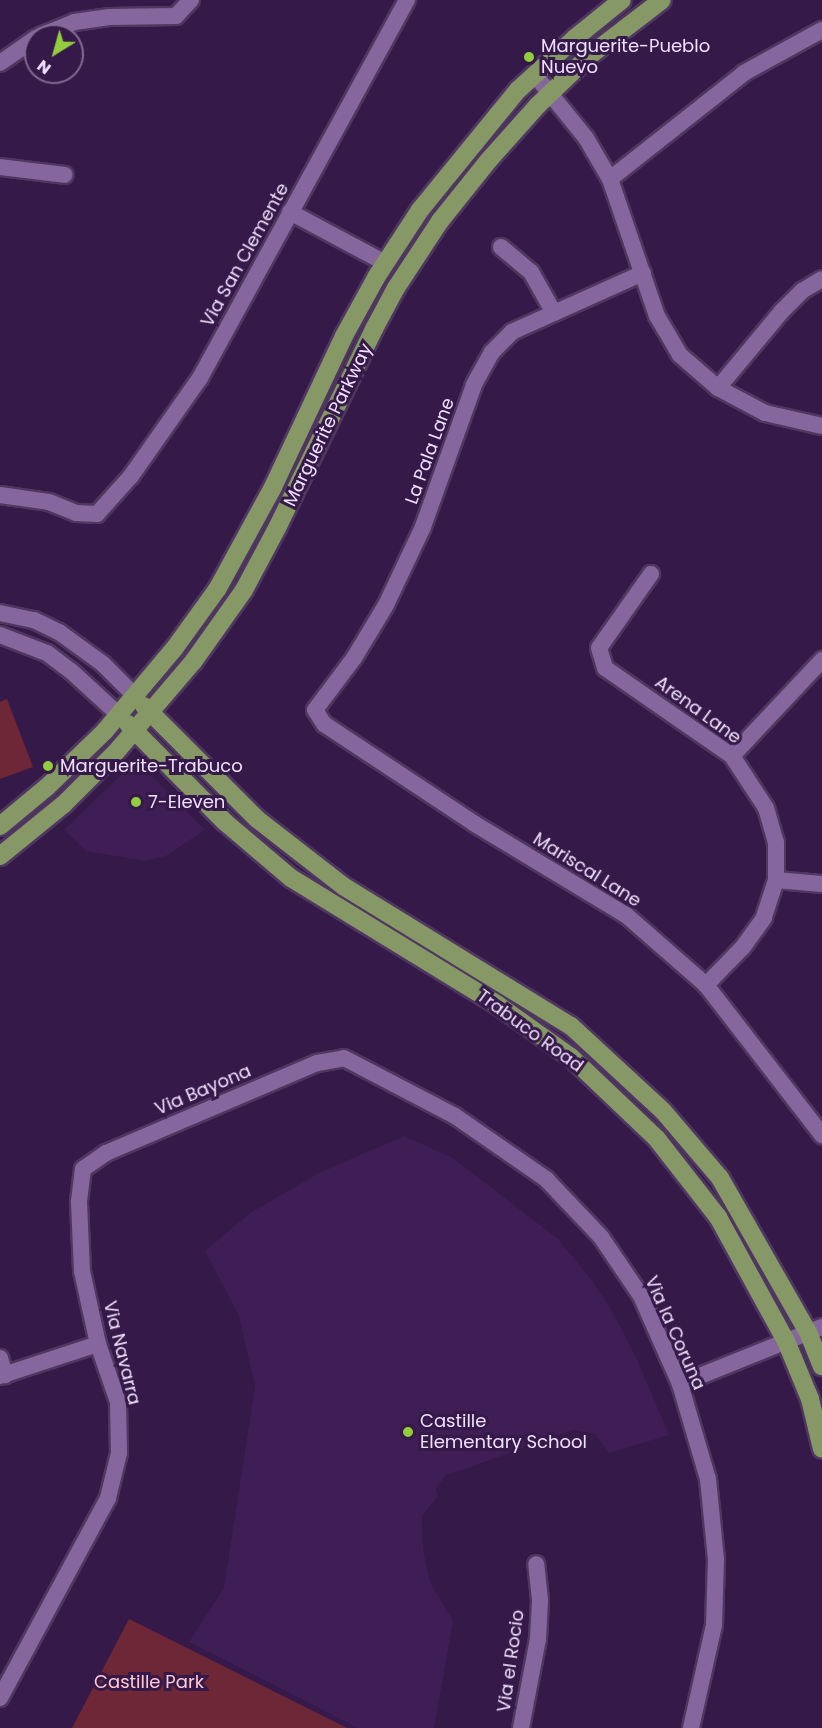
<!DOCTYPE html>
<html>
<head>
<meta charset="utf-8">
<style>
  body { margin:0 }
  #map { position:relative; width:822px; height:1728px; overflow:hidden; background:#351949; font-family:Poppins,sans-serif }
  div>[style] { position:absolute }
  .built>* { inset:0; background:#3e1e55 }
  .green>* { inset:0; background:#6d2737 }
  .roads { filter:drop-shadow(2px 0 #4f3760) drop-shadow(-2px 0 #4f3760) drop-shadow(0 2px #4f3760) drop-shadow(0 -2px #4f3760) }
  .minor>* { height:16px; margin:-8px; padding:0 8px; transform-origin:8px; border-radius:8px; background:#85679e }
  .major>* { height:18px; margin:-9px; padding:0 9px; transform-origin:9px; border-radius:9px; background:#869866 }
  .dots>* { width:16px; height:16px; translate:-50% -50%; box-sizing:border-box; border:3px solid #351949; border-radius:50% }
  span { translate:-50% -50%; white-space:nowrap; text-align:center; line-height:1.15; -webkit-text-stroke:6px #351949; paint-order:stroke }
  .poi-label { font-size:18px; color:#f0e0fe }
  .left { translate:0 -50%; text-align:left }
  .street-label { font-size:18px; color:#f0e0fe }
  .park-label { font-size:18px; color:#ffc9d1 }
  .north { position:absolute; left:24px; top:24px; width:60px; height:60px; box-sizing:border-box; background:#351949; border:2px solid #806991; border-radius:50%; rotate:217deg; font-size:16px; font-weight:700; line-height:24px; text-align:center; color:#f0e0fe }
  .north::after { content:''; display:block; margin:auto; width:21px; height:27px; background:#93cd3d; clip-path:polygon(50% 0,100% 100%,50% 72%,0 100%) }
</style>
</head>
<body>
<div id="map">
  <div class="built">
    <i style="clip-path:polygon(133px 767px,141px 768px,152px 776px,205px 830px,166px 856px,145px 861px,86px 851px,64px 830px,125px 771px)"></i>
    <i style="clip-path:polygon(404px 1136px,453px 1158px,558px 1239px,591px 1279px,612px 1311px,635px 1355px,669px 1435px,609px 1453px,595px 1434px,573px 1430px,445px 1476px,436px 1488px,438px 1496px,422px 1516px,423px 1550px,430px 1582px,453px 1621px,434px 1728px,358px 1728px,189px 1642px,224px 1588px,255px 1386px,239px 1316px,205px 1251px,250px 1213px,319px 1173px)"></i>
  </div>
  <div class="green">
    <i style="clip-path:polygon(7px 699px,33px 767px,0 779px,0 702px)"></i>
    <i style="clip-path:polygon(129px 1619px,347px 1728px,72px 1728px)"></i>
  </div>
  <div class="roads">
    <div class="minor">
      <i style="left:40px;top:36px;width:37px;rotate:-22deg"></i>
      <i style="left:74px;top:22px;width:34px;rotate:-8deg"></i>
      <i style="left:108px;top:17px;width:68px;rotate:-0.8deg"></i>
      <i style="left:176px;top:16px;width:22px;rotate:-47deg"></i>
      <i style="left:0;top:63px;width:44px;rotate:-34.8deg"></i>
      <i style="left:535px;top:75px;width:81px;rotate:51deg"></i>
      <i style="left:586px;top:138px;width:48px;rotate:59.7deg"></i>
      <i style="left:610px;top:179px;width:145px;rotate:71.1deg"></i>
      <i style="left:657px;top:316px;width:45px;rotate:59.5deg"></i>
      <i style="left:680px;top:355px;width:50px;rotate:41deg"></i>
      <i style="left:718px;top:388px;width:53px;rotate:28deg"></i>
      <i style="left:765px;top:413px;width:58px;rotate:12.8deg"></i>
      <i style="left:0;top:167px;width:65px;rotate:7deg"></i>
      <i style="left:610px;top:179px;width:171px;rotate:-38.3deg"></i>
      <i style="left:744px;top:73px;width:89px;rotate:-28.9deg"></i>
      <i style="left:290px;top:212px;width:108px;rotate:28.2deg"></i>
      <i style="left:501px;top:247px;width:39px;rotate:40deg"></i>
      <i style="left:531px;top:272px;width:47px;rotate:60.7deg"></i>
      <i style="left:643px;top:273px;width:144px;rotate:155.8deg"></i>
      <i style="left:512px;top:332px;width:28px;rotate:135deg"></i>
      <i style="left:492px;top:352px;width:38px;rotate:119deg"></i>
      <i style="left:474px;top:385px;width:151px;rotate:109.8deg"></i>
      <i style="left:423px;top:527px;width:86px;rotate:115.4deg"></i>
      <i style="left:386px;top:605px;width:62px;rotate:121.1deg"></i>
      <i style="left:354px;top:658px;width:65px;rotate:126.9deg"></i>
      <i style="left:315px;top:710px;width:17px;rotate:57deg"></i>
      <i style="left:324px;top:724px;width:181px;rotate:33.5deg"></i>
      <i style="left:475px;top:824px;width:176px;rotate:31.1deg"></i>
      <i style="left:626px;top:915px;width:106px;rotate:41.2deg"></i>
      <i style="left:706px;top:985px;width:190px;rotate:52.3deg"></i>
      <i style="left:718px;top:388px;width:99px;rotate:-50.3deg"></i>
      <i style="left:781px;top:312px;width:30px;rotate:-45deg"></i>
      <i style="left:802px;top:291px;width:23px;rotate:-31deg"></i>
      <i style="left:0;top:495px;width:49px;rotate:8.1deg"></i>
      <i style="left:49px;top:502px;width:29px;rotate:22deg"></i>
      <i style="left:76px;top:513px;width:21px;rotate:3deg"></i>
      <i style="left:97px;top:514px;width:51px;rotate:-48.2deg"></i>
      <i style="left:131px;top:476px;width:120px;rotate:-54.9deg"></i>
      <i style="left:200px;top:378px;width:431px;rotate:-61.3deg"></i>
      <i style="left:651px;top:574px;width:90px;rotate:125.1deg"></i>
      <i style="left:599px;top:648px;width:21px;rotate:73deg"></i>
      <i style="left:605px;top:668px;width:155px;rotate:34.7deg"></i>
      <i style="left:732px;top:756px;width:62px;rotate:56.8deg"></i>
      <i style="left:766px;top:808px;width:35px;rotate:74deg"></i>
      <i style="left:776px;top:842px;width:38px;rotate:90deg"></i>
      <i style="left:776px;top:880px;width:40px;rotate:108deg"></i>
      <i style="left:764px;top:918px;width:37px;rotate:126deg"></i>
      <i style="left:742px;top:948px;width:52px;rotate:134.2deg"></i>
      <i style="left:0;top:613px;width:35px;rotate:12deg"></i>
      <i style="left:34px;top:620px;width:28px;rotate:26deg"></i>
      <i style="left:59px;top:632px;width:54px;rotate:36deg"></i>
      <i style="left:103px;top:664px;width:45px;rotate:45deg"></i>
      <i style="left:0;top:635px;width:50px;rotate:21deg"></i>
      <i style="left:47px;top:653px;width:30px;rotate:37deg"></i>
      <i style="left:71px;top:671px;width:65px;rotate:42.5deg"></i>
      <i style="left:732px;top:756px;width:132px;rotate:-46.8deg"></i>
      <i style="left:776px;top:880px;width:46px;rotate:5deg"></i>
      <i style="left:0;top:1358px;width:18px;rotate:74deg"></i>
      <i style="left:0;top:1376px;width:103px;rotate:-18.1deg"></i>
      <i style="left:680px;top:1384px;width:153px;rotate:-21.9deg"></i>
      <i style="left:0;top:1698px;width:227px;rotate:-61.6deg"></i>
      <i style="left:108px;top:1498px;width:46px;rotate:-76.3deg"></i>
      <i style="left:119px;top:1453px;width:51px;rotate:-91.1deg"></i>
      <i style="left:118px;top:1402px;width:61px;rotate:-109deg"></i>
      <i style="left:98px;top:1344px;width:75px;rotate:-102.4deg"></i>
      <i style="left:82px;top:1271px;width:70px;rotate:-92.5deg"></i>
      <i style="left:79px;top:1201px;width:32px;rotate:-83deg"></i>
      <i style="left:83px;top:1169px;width:28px;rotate:-35deg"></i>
      <i style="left:106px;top:1153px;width:229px;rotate:-23.1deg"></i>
      <i style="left:317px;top:1063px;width:27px;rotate:-10deg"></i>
      <i style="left:344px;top:1058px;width:125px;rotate:27.6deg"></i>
      <i style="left:455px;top:1116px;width:111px;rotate:34.7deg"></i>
      <i style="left:546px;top:1179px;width:80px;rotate:46.5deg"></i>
      <i style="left:601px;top:1237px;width:71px;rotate:55.9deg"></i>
      <i style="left:641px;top:1296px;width:96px;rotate:66.1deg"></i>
      <i style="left:680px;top:1384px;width:99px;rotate:73.6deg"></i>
      <i style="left:708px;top:1479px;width:80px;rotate:84.3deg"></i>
      <i style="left:716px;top:1559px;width:66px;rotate:91.7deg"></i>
      <i style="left:714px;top:1625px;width:106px;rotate:102.6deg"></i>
      <i style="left:521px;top:1728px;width:91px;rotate:-79.2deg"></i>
      <i style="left:538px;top:1639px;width:39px;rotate:-87deg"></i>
      <i style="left:540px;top:1600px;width:36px;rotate:-96deg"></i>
    </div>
    <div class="major">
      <i style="left:144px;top:706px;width:160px;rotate:45deg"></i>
      <i style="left:257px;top:819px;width:109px;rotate:37.9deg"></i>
      <i style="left:343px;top:886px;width:268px;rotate:31.6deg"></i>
      <i style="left:571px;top:1026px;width:125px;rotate:42.7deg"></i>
      <i style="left:663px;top:1111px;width:88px;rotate:49.6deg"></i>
      <i style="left:720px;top:1178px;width:177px;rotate:60.3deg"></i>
      <i style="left:808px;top:1332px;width:37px;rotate:68deg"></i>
      <i style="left:128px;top:724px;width:138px;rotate:45.3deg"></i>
      <i style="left:225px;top:822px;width:87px;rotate:40.3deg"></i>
      <i style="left:291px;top:878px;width:243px;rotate:31.5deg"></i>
      <i style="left:498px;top:1005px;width:90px;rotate:35.5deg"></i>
      <i style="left:571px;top:1057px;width:119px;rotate:43.6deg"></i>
      <i style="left:657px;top:1139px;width:99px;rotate:52deg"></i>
      <i style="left:718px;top:1217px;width:141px;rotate:61.3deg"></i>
      <i style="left:786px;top:1341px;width:63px;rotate:67.5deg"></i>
      <i style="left:810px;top:1399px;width:51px;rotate:76.5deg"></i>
      <i style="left:0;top:826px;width:61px;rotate:-39.7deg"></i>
      <i style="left:47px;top:787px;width:79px;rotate:-44deg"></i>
      <i style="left:104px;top:732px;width:109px;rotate:-49.9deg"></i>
      <i style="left:174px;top:649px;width:75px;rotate:-54.2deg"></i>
      <i style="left:218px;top:588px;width:115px;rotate:-61.4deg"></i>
      <i style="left:273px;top:487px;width:167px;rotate:-64.8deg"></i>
      <i style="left:344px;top:336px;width:68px;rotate:-61.2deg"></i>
      <i style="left:377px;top:276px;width:79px;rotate:-56.9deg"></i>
      <i style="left:420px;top:210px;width:155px;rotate:-50.8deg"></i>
      <i style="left:518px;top:90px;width:77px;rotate:-42.4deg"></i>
      <i style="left:575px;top:38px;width:60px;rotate:-39deg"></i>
      <i style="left:0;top:856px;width:82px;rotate:-39.1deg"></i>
      <i style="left:64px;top:804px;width:74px;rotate:-45deg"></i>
      <i style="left:116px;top:752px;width:118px;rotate:-49.5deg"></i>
      <i style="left:193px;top:662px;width:88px;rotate:-54.7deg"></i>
      <i style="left:244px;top:590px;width:72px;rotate:-62deg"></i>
      <i style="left:278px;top:526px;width:219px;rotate:-64deg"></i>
      <i style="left:374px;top:329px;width:47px;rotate:-61.8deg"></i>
      <i style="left:396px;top:288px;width:80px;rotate:-56.7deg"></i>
      <i style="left:440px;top:221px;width:77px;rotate:-51.3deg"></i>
      <i style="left:488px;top:161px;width:75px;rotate:-48.2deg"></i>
      <i style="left:538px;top:105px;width:69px;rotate:-43.8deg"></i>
      <i style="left:588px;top:57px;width:93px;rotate:-37.6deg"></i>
    </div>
  </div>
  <div class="dots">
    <i style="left:529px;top:57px;background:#93cd3d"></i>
    <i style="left:48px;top:766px;background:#93cd3d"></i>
    <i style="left:136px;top:802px;background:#93cd3d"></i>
    <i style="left:408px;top:1432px;background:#93cd3d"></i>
  </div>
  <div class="poi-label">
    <span class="left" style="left:541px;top:57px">Marguerite-Pueblo<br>Nuevo</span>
    <span class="left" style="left:60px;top:766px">Marguerite-Trabuco</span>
    <span class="left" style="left:148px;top:802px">7-Eleven</span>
    <span class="left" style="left:420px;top:1432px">Castille<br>Elementary School</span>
  </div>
  <div class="street-label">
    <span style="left:245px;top:255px;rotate:-61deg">Via San Clemente</span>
    <span style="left:328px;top:425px;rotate:-64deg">Marguerite Parkway</span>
    <span style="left:430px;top:451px;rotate:-70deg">La Pala Lane</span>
    <span style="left:698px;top:710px;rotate:36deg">Arena Lane</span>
    <span style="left:587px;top:870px;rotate:32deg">Mariscal Lane</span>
    <span style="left:530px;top:1031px;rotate:36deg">Trabuco Road</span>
    <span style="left:203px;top:1090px;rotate:-23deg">Via Bayona</span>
    <span style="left:675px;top:1333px;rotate:66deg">Via la Coruna</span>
    <span style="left:122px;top:1353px;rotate:76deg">Via Navarra</span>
    <span style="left:511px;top:1661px;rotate:-82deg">Via el Rocio</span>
  </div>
  <div class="park-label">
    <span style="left:149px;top:1682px">Castille Park</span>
  </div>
  <div class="north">N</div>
</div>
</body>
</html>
